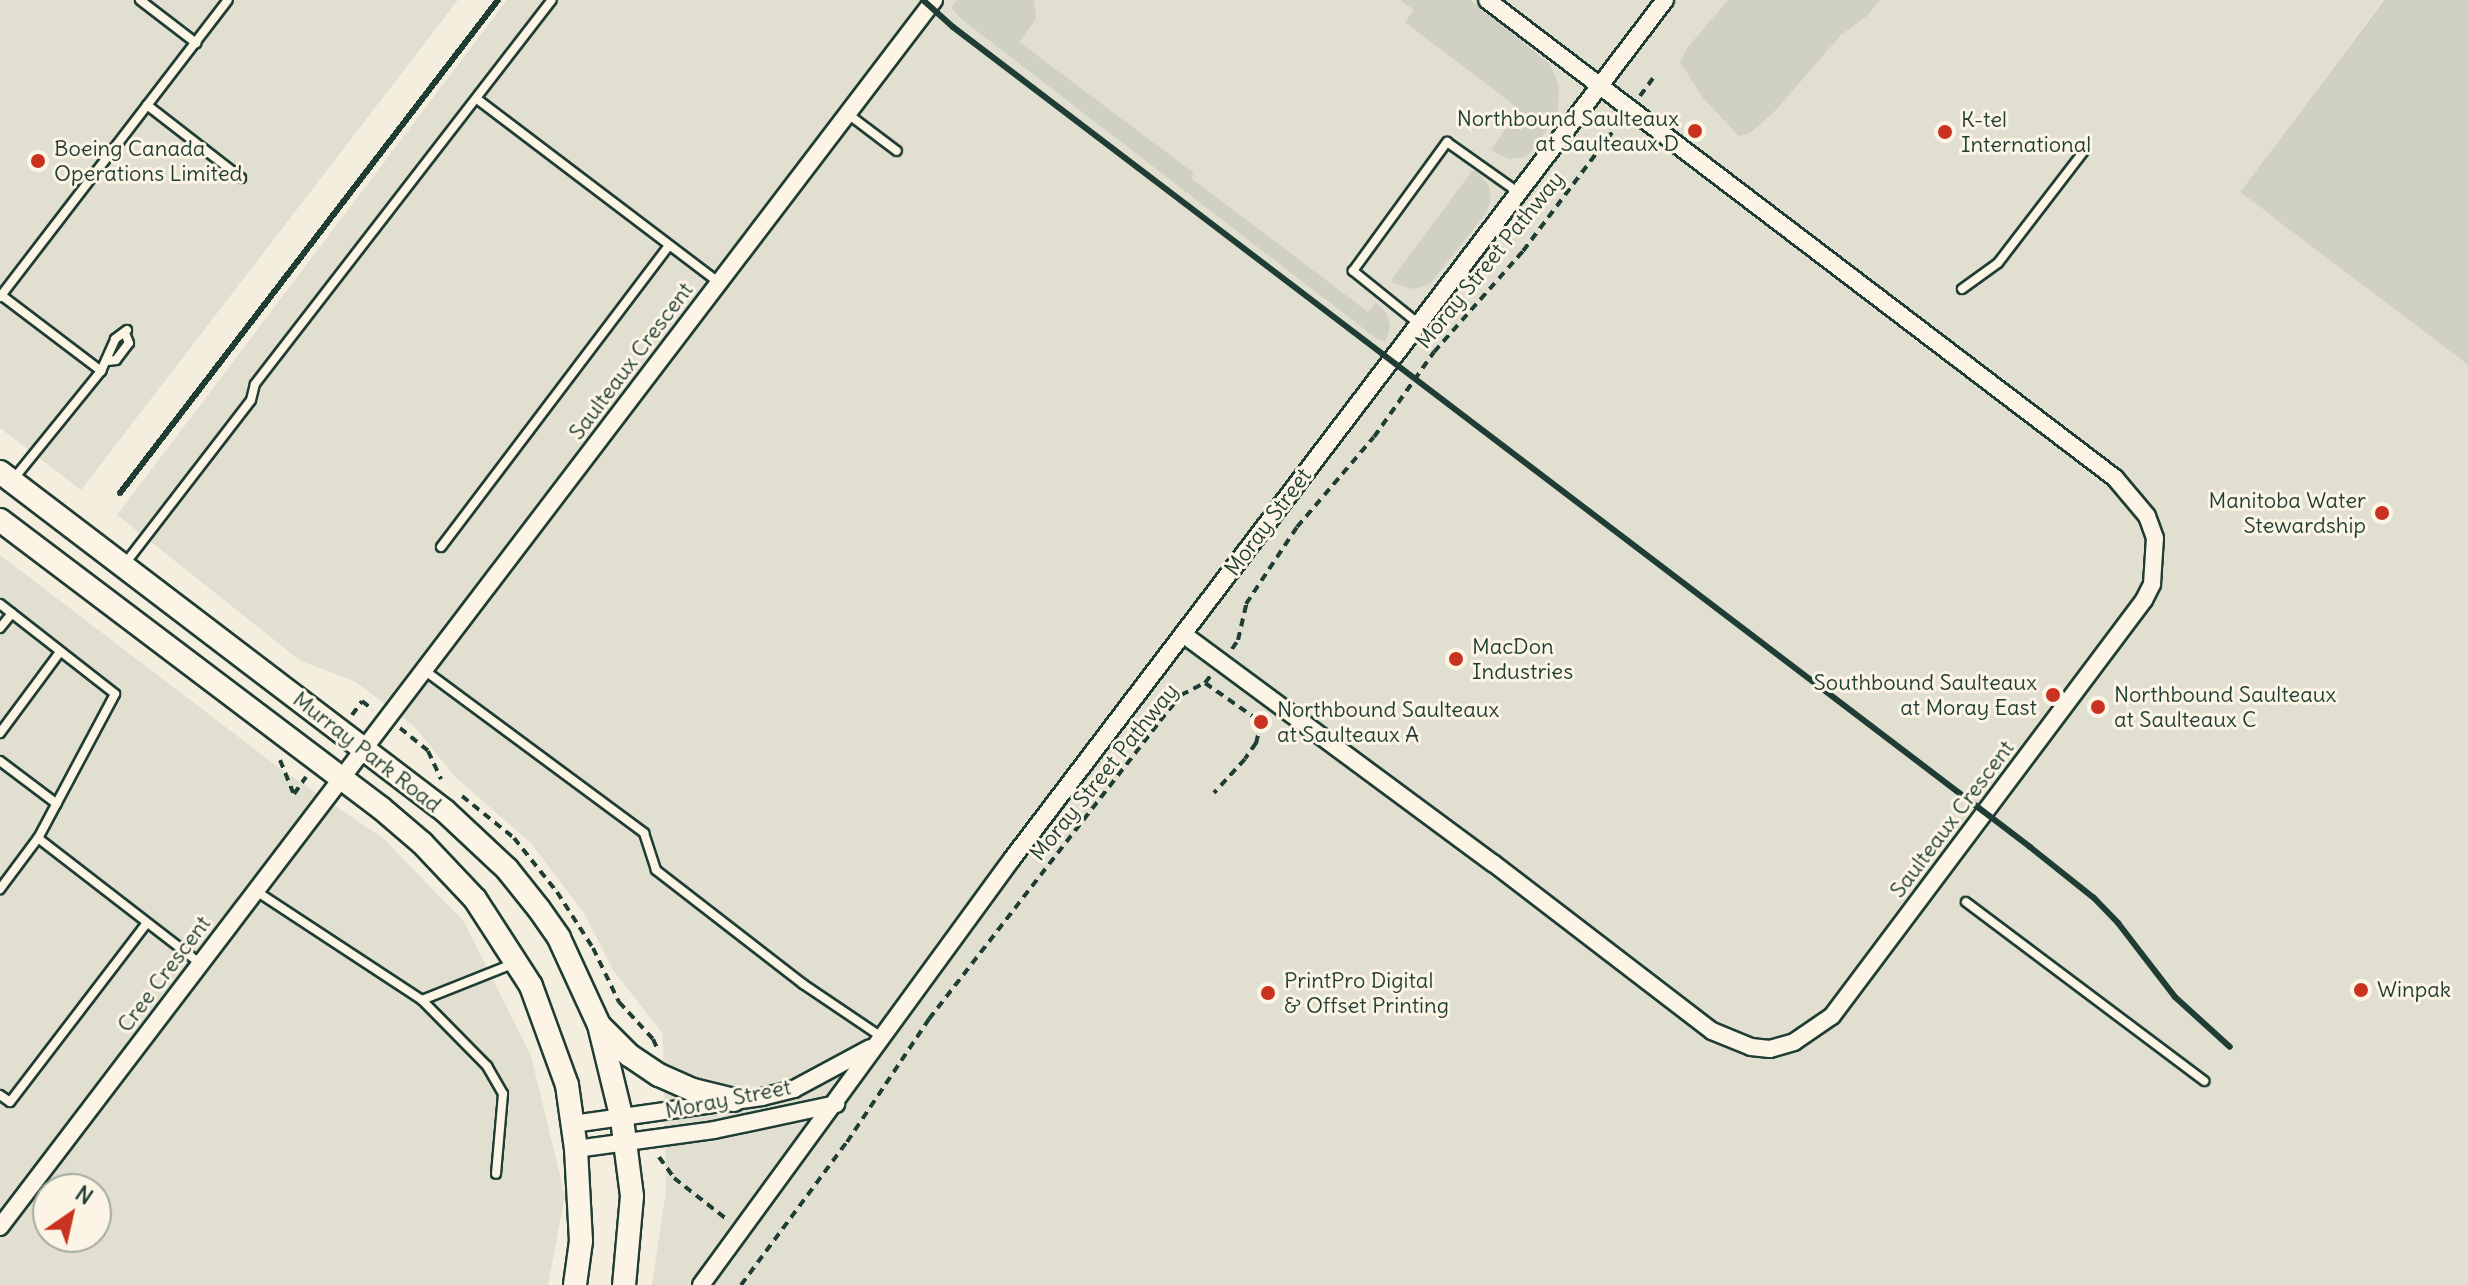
<!DOCTYPE html>
<html>
<head>
<meta charset="utf-8">
<style>
  body { margin:0 }
  #map { position:relative; width:2468px; height:1285px; overflow:hidden; background:#f3eede; font-family:Delius,sans-serif }
  div>[style] { position:absolute }
  .built>* { inset:0; background:#e1dfd0 }
  .green>* { inset:0; background:#d0d1c2 }
  .path>* { height:4px; margin-top:-2px; transform-origin:0; background:repeating-linear-gradient(90deg,#1f3d34 0 8px,transparent 0 14px) }
  .roads { filter:drop-shadow(2px 0 #1f3d34) drop-shadow(-2px 0 #1f3d34) drop-shadow(0 2px #1f3d34) drop-shadow(0 -2px #1f3d34) }
  .service>* { height:8px; margin:-4px; padding:0 4px; transform-origin:4px; border-radius:4px; background:#fcf5e5 }
  .minor>* { height:16px; margin:-8px; padding:0 8px; transform-origin:8px; border-radius:8px; background:#fcf5e5 }
  .tertiary>* { height:22px; margin:-11px; padding:0 11px; transform-origin:11px; border-radius:11px; background:#fcf5e5 }
  .rail>* { height:6px; margin:-3px; padding:0 3px; transform-origin:3px; border-radius:3px; background:#1f3d34 }
  .dots>* { width:22px; height:22px; translate:-50% -50%; box-sizing:border-box; border:4px solid #fcf5e5; border-radius:50% }
  span { translate:-50% -50%; white-space:nowrap; text-align:center; line-height:1.15; -webkit-text-stroke:6px #fcf5e5; paint-order:stroke }
  .poi-label { font-size:22px; color:#1f3d34 }
  .right { translate:-100% -50%; text-align:right }
  .left { translate:0 -50%; text-align:left }
  .street-label { font-size:22px; color:#1f3d34 }
  .north { position:absolute; left:32px; top:1173px; width:80px; height:80px; box-sizing:border-box; background:#fcf5e5; border:2px solid #a4ab9e; border-radius:50%; rotate:34deg; font-size:22px; font-weight:700; line-height:32px; text-align:center; color:#1f3d34 }
  .north::after { content:''; display:block; margin:auto; width:28px; height:36px; background:#c8321e; clip-path:polygon(50% 0,100% 100%,50% 72%,0 100%) }
</style>
</head>
<body>
<div id="map">
  <div class="built">
    <i style="clip-path:polygon(0 0,458px 0,81px 490px,0 428px)"></i>
    <i style="clip-path:polygon(507px 0,2383px 0,2240px 192px,2468px 365px,2468px 1285px,652px 1285px,666px 1191px,663px 1034px,613px 970px,584px 913px,530px 842px,456px 778px,415px 727px,356px 682px,301px 661px,117px 515px)"></i>
    <i style="clip-path:polygon(evenodd,0 555px,278px 767px,384px 839px,464px 922px,531px 1056px,565px 1196px,548px 1285px,0 1285px,0 555px,48px 1189px,96px 1189px,96px 1237px,48px 1237px,48px 1189px)"></i>
  </div>
  <div class="green">
    <i style="clip-path:polygon(957px 0,1034px 0,1036px 19px,1019px 42px,1194px 173px,1191px 178px,1368px 312px,1376px 302px,1387px 314px,1390px 327px,1386px 341px,1377px 339px,964px 21px,951px 8px)"></i>
    <i style="clip-path:polygon(1400px 0,1470px 0,1550px 64px,1559px 86px,1558px 113px,1532px 151px,1526px 157px,1508px 159px,1491px 150px,1519px 109px,1405px 22px,1414px 10px)"></i>
    <i style="clip-path:polygon(1728px 0,1880px 0,1867px 16px,1841px 35px,1775px 111px,1750px 133px,1739px 136px,1703px 98px,1680px 62px,1687px 48px)"></i>
    <i style="clip-path:polygon(2384px 0,2468px 0,2468px 365px,2240px 192px)"></i>
    <i style="clip-path:polygon(1472px 171px,1477px 171px,1489px 186px,1491px 198px,1487px 212px,1430px 284px,1413px 289px,1393px 283px,1392px 279px)"></i>
  </div>
  <div class="path">
    <i style="left:1640px;top:96px;width:22px;rotate:-54deg"></i>
    <i style="left:1232px;top:649px;width:11px;rotate:-56deg"></i>
    <i style="left:1238px;top:640px;width:37px;rotate:-77deg"></i>
    <i style="left:1246px;top:604px;width:92px;rotate:-56.5deg"></i>
    <i style="left:1297px;top:527px;width:118px;rotate:-49.5deg"></i>
    <i style="left:1374px;top:437px;width:104px;rotate:-54.8deg"></i>
    <i style="left:1434px;top:352px;width:135px;rotate:-48.6deg"></i>
    <i style="left:1523px;top:251px;width:161px;rotate:-53.1deg"></i>
    <i style="left:1205px;top:683px;width:68px;rotate:34.9deg"></i>
    <i style="left:1261px;top:722px;width:22px;rotate:103deg"></i>
    <i style="left:1256px;top:743px;width:19px;rotate:125deg"></i>
    <i style="left:1245px;top:759px;width:46px;rotate:132.4deg"></i>
    <i style="left:352px;top:715px;width:17px;rotate:-54deg"></i>
    <i style="left:362px;top:701px;width:14px;rotate:39deg"></i>
    <i style="left:400px;top:728px;width:36px;rotate:39deg"></i>
    <i style="left:428px;top:751px;width:31px;rotate:65deg"></i>
    <i style="left:280px;top:760px;width:35px;rotate:68deg"></i>
    <i style="left:294px;top:794px;width:21px;rotate:-55deg"></i>
    <i style="left:462px;top:796px;width:67px;rotate:38.9deg"></i>
    <i style="left:514px;top:838px;width:69px;rotate:51.5deg"></i>
    <i style="left:557px;top:892px;width:67px;rotate:57.3deg"></i>
    <i style="left:593px;top:948px;width:60px;rotate:64.3deg"></i>
    <i style="left:619px;top:1002px;width:50px;rotate:47.4deg"></i>
    <i style="left:653px;top:1039px;width:10px;rotate:66deg"></i>
    <i style="left:659px;top:1157px;width:26px;rotate:54deg"></i>
    <i style="left:674px;top:1178px;width:70px;rotate:38deg"></i>
    <i style="left:741px;top:1285px;width:178px;rotate:-53.5deg"></i>
    <i style="left:847px;top:1142px;width:148px;rotate:-56.3deg"></i>
    <i style="left:929px;top:1019px;width:377px;rotate:-52.2deg"></i>
    <i style="left:1160px;top:721px;width:33px;rotate:-51deg"></i>
    <i style="left:1181px;top:695px;width:27px;rotate:-27deg"></i>
    <i style="left:1205px;top:683px;width:10px;rotate:-53deg"></i>
  </div>
  <div class="roads">
    <div class="service">
      <i style="left:140px;top:0;width:71px;rotate:37.5deg"></i>
      <i style="left:477px;top:99px;width:304px;rotate:37.2deg"></i>
      <i style="left:147px;top:105px;width:119px;rotate:37.8deg"></i>
      <i style="left:848px;top:114px;width:61px;rotate:37.1deg"></i>
      <i style="left:1962px;top:289px;width:44px;rotate:-35.8deg"></i>
      <i style="left:1998px;top:263px;width:141px;rotate:-52.5deg"></i>
      <i style="left:1px;top:295px;width:126px;rotate:37.2deg"></i>
      <i style="left:101px;top:371px;width:141px;rotate:129deg"></i>
      <i style="left:0;top:297px;width:374px;rotate:-52.5deg"></i>
      <i style="left:1419px;top:324px;width:85px;rotate:-141.2deg"></i>
      <i style="left:1353px;top:271px;width:160px;rotate:-53.9deg"></i>
      <i style="left:1447px;top:142px;width:87px;rotate:35.2deg"></i>
      <i style="left:108px;top:361px;width:8px;rotate:-7deg"></i>
      <i style="left:116px;top:360px;width:21px;rotate:-53deg"></i>
      <i style="left:129px;top:343px;width:11px;rotate:-112deg"></i>
      <i style="left:101px;top:371px;width:35px;rotate:-66deg"></i>
      <i style="left:115px;top:339px;width:15px;rotate:-37deg"></i>
      <i style="left:441px;top:547px;width:378px;rotate:-52.9deg"></i>
      <i style="left:124px;top:565px;width:208px;rotate:-52.4deg"></i>
      <i style="left:251px;top:400px;width:16px;rotate:-76deg"></i>
      <i style="left:255px;top:384px;width:485px;rotate:-52.3deg"></i>
      <i style="left:0;top:604px;width:146px;rotate:38deg"></i>
      <i style="left:115px;top:694px;width:163px;rotate:118.1deg"></i>
      <i style="left:38px;top:838px;width:64px;rotate:126.7deg"></i>
      <i style="left:0;top:628px;width:19px;rotate:-51deg"></i>
      <i style="left:424px;top:670px;width:274px;rotate:36.5deg"></i>
      <i style="left:644px;top:833px;width:39px;rotate:72deg"></i>
      <i style="left:656px;top:870px;width:186px;rotate:37.8deg"></i>
      <i style="left:803px;top:984px;width:93px;rotate:34deg"></i>
      <i style="left:0;top:733px;width:101px;rotate:-53.5deg"></i>
      <i style="left:0;top:761px;width:71px;rotate:37deg"></i>
      <i style="left:38px;top:838px;width:205px;rotate:37.7deg"></i>
      <i style="left:256px;top:891px;width:199px;rotate:33.3deg"></i>
      <i style="left:422px;top:1000px;width:100px;rotate:-21.7deg"></i>
      <i style="left:1966px;top:902px;width:298px;rotate:36.9deg"></i>
      <i style="left:422px;top:1000px;width:93px;rotate:45.4deg"></i>
      <i style="left:487px;top:1066px;width:32px;rotate:60deg"></i>
      <i style="left:503px;top:1094px;width:80px;rotate:95deg"></i>
      <i style="left:0;top:1095px;width:12px;rotate:35deg"></i>
      <i style="left:10px;top:1102px;width:225px;rotate:-52.6deg"></i>
    </div>
    <div class="minor">
      <i style="left:1183px;top:634px;width:385px;rotate:36.5deg"></i>
      <i style="left:1493px;top:863px;width:276px;rotate:37.5deg"></i>
      <i style="left:1712px;top:1031px;width:42px;rotate:22.3deg"></i>
      <i style="left:1751px;top:1047px;width:19px;rotate:6deg"></i>
      <i style="left:1770px;top:1049px;width:25px;rotate:-16deg"></i>
      <i style="left:1794px;top:1042px;width:46px;rotate:-34.4deg"></i>
      <i style="left:1832px;top:1016px;width:520px;rotate:-53.13deg"></i>
      <i style="left:2144px;top:600px;width:18px;rotate:-63deg"></i>
      <i style="left:2152px;top:584px;width:46px;rotate:-86.3deg"></i>
      <i style="left:2155px;top:538px;width:23px;rotate:-110deg"></i>
      <i style="left:2147px;top:516px;width:50px;rotate:-130.1deg"></i>
      <i style="left:2115px;top:478px;width:789px;rotate:-142.72deg"></i>
      <i style="left:573px;top:1124px;width:191px;rotate:-8.1deg"></i>
      <i style="left:762px;top:1097px;width:33px;rotate:-14deg"></i>
      <i style="left:794px;top:1089px;width:86px;rotate:-28.3deg"></i>
      <i style="left:576px;top:1149px;width:139px;rotate:-7.8deg"></i>
      <i style="left:714px;top:1130px;width:125px;rotate:-12deg"></i>
      <i style="left:0;top:1227px;width:1542px;rotate:-52.72deg"></i>
      <i style="left:701px;top:1285px;width:527px;rotate:-53.87deg"></i>
      <i style="left:1012px;top:859px;width:1079px;rotate:-52.76deg"></i>
    </div>
    <div class="tertiary">
      <i style="left:0;top:472px;width:559px;rotate:37.3deg"></i>
      <i style="left:445px;top:811px;width:85px;rotate:43.1deg"></i>
      <i style="left:507px;top:869px;width:51px;rotate:51.3deg"></i>
      <i style="left:539px;top:909px;width:35px;rotate:55deg"></i>
      <i style="left:559px;top:938px;width:96px;rotate:65.3deg"></i>
      <i style="left:599px;top:1025px;width:97px;rotate:76.3deg"></i>
      <i style="left:622px;top:1119px;width:78px;rotate:82.6deg"></i>
      <i style="left:632px;top:1196px;width:89px;rotate:95.1deg"></i>
      <i style="left:0;top:520px;width:478px;rotate:37.1deg"></i>
      <i style="left:381px;top:808px;width:54px;rotate:40.5deg"></i>
      <i style="left:422px;top:843px;width:77px;rotate:46.6deg"></i>
      <i style="left:475px;top:899px;width:103px;rotate:57.2deg"></i>
      <i style="left:531px;top:986px;width:105px;rotate:70deg"></i>
      <i style="left:567px;top:1085px;width:65px;rotate:82deg"></i>
      <i style="left:576px;top:1149px;width:92px;rotate:86.9deg"></i>
      <i style="left:581px;top:1241px;width:44px;rotate:97.8deg"></i>
      <i style="left:601px;top:1027px;width:40px;rotate:45deg"></i>
      <i style="left:629px;top:1055px;width:36px;rotate:34deg"></i>
      <i style="left:659px;top:1075px;width:37px;rotate:24deg"></i>
      <i style="left:693px;top:1090px;width:42px;rotate:13.7deg"></i>
    </div>
  </div>
  <div class="rail">
    <i style="left:923px;top:0;width:40px;rotate:42deg"></i>
    <i style="left:953px;top:27px;width:1354px;rotate:37.28deg"></i>
    <i style="left:2030px;top:847px;width:82px;rotate:38.6deg"></i>
    <i style="left:2094px;top:898px;width:35px;rotate:46deg"></i>
    <i style="left:2118px;top:923px;width:93px;rotate:52.4deg"></i>
    <i style="left:2175px;top:997px;width:74px;rotate:42.3deg"></i>
    <i style="left:120px;top:493px;width:621px;rotate:-52.52deg"></i>
  </div>
  <div class="dots">
    <i style="left:1695px;top:131px;background:#c8321e"></i>
    <i style="left:1945px;top:132px;background:#c8321e"></i>
    <i style="left:38px;top:161px;background:#c8321e"></i>
    <i style="left:2382px;top:513px;background:#c8321e"></i>
    <i style="left:1456px;top:659px;background:#c8321e"></i>
    <i style="left:2053px;top:695px;background:#c8321e"></i>
    <i style="left:2098px;top:707px;background:#c8321e"></i>
    <i style="left:1261px;top:722px;background:#c8321e"></i>
    <i style="left:2361px;top:990px;background:#c8321e"></i>
    <i style="left:1268px;top:993px;background:#c8321e"></i>
  </div>
  <div class="poi-label">
    <span class="right" style="left:1679px;top:131px">Northbound Saulteaux<br>at Saulteaux D</span>
    <span class="left" style="left:1961px;top:132px">K-tel<br>International</span>
    <span class="left" style="left:54px;top:161px">Boeing Canada<br>Operations Limited</span>
    <span class="right" style="left:2366px;top:513px">Manitoba Water<br>Stewardship</span>
    <span class="left" style="left:1472px;top:659px">MacDon<br>Industries</span>
    <span class="right" style="left:2037px;top:695px">Southbound Saulteaux<br>at Moray East</span>
    <span class="left" style="left:2114px;top:707px">Northbound Saulteaux<br>at Saulteaux C</span>
    <span class="left" style="left:1277px;top:722px">Northbound Saulteaux<br>at Saulteaux A</span>
    <span class="left" style="left:1284px;top:993px">PrintPro Digital<br>&amp; Offset Printing</span>
    <span class="left" style="left:2377px;top:990px">Winpak</span>
  </div>
  <div class="street-label">
    <span style="left:1490px;top:260px;rotate:-51deg">Moray Street Pathway</span>
    <span style="left:631px;top:361px;rotate:-53deg">Saulteaux Crescent</span>
    <span style="left:1268px;top:522px;rotate:-53deg">Moray Street</span>
    <span style="left:367px;top:752px;rotate:38deg">Murray Park Road</span>
    <span style="left:1104px;top:772px;rotate:-51deg">Moray Street Pathway</span>
    <span style="left:1952px;top:819px;rotate:-53deg">Saulteaux Crescent</span>
    <span style="left:164px;top:974px;rotate:-53deg">Cree Crescent</span>
    <span style="left:728px;top:1099px;rotate:-11deg">Moray Street</span>
  </div>
  <div class="north">N</div>
</div>
</body>
</html>
